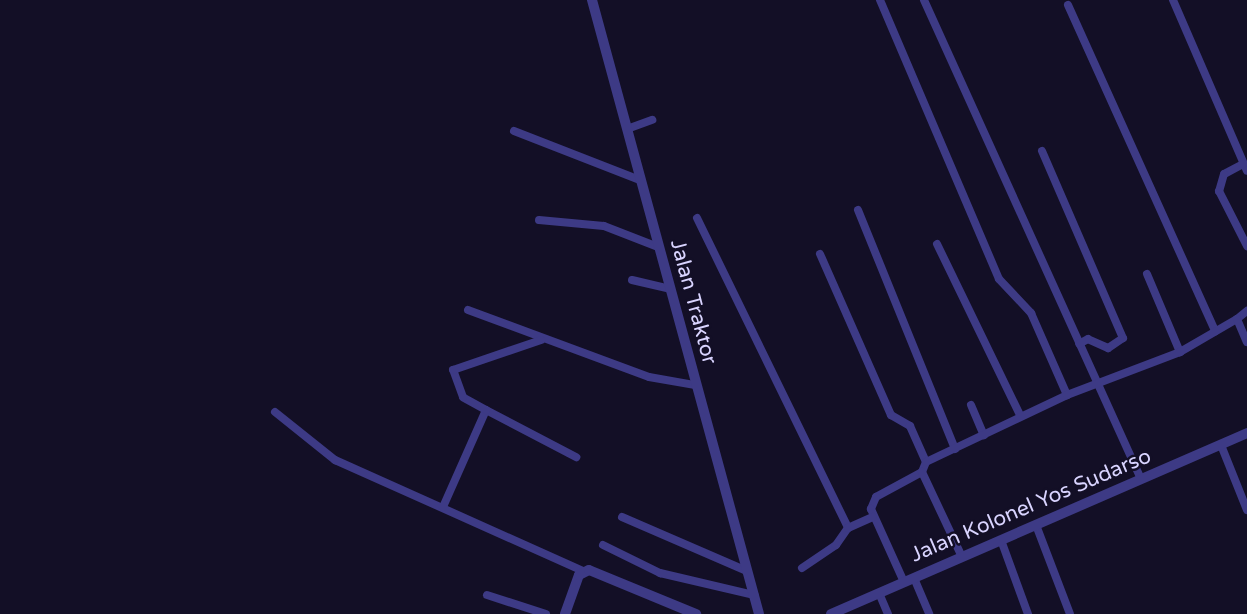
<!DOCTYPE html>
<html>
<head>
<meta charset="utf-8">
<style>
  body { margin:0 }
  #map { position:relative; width:1247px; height:614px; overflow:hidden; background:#130f26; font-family:"Varela Round",sans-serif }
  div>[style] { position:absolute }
  .minor>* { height:8px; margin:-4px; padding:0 4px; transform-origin:4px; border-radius:4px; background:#3d3a85 }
  .tertiary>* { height:10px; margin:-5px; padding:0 5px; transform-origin:5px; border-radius:5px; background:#3d3a85 }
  span { translate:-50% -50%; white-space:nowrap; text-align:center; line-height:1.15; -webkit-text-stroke:5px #130f26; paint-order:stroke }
  .street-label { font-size:21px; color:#d9d4ff }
</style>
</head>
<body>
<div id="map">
  <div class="minor">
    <i style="left:880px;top:0;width:303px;rotate:66.9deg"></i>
    <i style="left:999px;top:279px;width:47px;rotate:46.7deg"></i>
    <i style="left:1031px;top:313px;width:90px;rotate:66.3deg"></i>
    <i style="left:924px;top:0;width:526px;rotate:65.63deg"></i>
    <i style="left:1173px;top:0;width:186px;rotate:66.6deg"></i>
    <i style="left:1068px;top:5px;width:358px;rotate:65.7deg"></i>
    <i style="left:627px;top:129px;width:27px;rotate:-20deg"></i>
    <i style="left:514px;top:131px;width:135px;rotate:21.3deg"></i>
    <i style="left:1042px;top:151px;width:204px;rotate:66.6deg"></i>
    <i style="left:1123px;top:338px;width:18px;rotate:146deg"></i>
    <i style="left:1108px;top:348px;width:22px;rotate:-156deg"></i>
    <i style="left:1088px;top:339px;width:10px;rotate:151deg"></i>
    <i style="left:1243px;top:164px;width:21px;rotate:152deg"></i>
    <i style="left:1224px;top:174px;width:18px;rotate:106deg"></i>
    <i style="left:1219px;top:191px;width:62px;rotate:63deg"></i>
    <i style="left:858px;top:210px;width:258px;rotate:67.9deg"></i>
    <i style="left:697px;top:218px;width:345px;rotate:64deg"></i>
    <i style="left:539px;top:220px;width:65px;rotate:5.3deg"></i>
    <i style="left:604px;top:226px;width:58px;rotate:21.3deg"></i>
    <i style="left:937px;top:244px;width:190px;rotate:64.1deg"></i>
    <i style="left:820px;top:254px;width:176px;rotate:66.2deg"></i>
    <i style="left:891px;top:415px;width:22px;rotate:30deg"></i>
    <i style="left:910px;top:426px;width:39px;rotate:66deg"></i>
    <i style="left:926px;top:462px;width:11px;rotate:112deg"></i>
    <i style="left:922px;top:472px;width:52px;rotate:151.5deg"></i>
    <i style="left:876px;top:497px;width:13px;rotate:113deg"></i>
    <i style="left:871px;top:509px;width:80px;rotate:65.7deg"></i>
    <i style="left:1147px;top:274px;width:85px;rotate:67.1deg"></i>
    <i style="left:632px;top:280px;width:39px;rotate:13deg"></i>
    <i style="left:468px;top:310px;width:193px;rotate:20.3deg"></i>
    <i style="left:649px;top:377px;width:47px;rotate:9.9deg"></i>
    <i style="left:1237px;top:319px;width:13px;rotate:-39deg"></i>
    <i style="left:971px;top:405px;width:33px;rotate:67deg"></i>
    <i style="left:486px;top:410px;width:102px;rotate:27.6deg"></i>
    <i style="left:275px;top:412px;width:77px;rotate:38.7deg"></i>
    <i style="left:335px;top:460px;width:272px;rotate:24.1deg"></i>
    <i style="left:1221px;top:445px;width:70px;rotate:68.2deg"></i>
    <i style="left:926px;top:462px;width:156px;rotate:-25.4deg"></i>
    <i style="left:1067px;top:395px;width:121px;rotate:-20.8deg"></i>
    <i style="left:1180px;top:352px;width:66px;rotate:-30.1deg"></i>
    <i style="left:1237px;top:319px;width:25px;rotate:67deg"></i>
    <i style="left:922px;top:472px;width:94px;rotate:64.8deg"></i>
    <i style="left:443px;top:507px;width:106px;rotate:-66.1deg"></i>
    <i style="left:486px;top:410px;width:26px;rotate:-151deg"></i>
    <i style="left:463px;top:397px;width:29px;rotate:-110deg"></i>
    <i style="left:453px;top:370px;width:93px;rotate:-18.8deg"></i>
    <i style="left:622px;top:517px;width:136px;rotate:23.4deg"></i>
    <i style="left:1036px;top:525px;width:95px;rotate:69.1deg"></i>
    <i style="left:1001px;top:540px;width:79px;rotate:70deg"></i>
    <i style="left:603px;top:545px;width:64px;rotate:26.2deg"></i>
    <i style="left:660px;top:573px;width:97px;rotate:13.2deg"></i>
    <i style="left:802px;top:568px;width:41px;rotate:-34.1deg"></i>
    <i style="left:836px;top:545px;width:21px;rotate:-55deg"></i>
    <i style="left:848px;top:528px;width:27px;rotate:-24deg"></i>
    <i style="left:914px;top:578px;width:39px;rotate:67deg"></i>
    <i style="left:879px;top:593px;width:23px;rotate:67deg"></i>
    <i style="left:487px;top:595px;width:62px;rotate:17.9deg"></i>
  </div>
  <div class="tertiary">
    <i style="left:592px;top:0;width:636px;rotate:74.78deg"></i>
    <i style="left:565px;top:614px;width:41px;rotate:-70.3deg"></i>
    <i style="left:579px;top:575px;width:11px;rotate:-27deg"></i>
    <i style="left:589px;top:570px;width:116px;rotate:22.4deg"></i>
    <i style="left:831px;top:614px;width:454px;rotate:-23.5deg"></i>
  </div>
  <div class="street-label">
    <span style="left:693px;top:302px;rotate:75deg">Jalan Traktor</span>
    <span style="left:1031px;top:506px;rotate:-23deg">Jalan Kolonel Yos Sudarso</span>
  </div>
</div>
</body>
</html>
